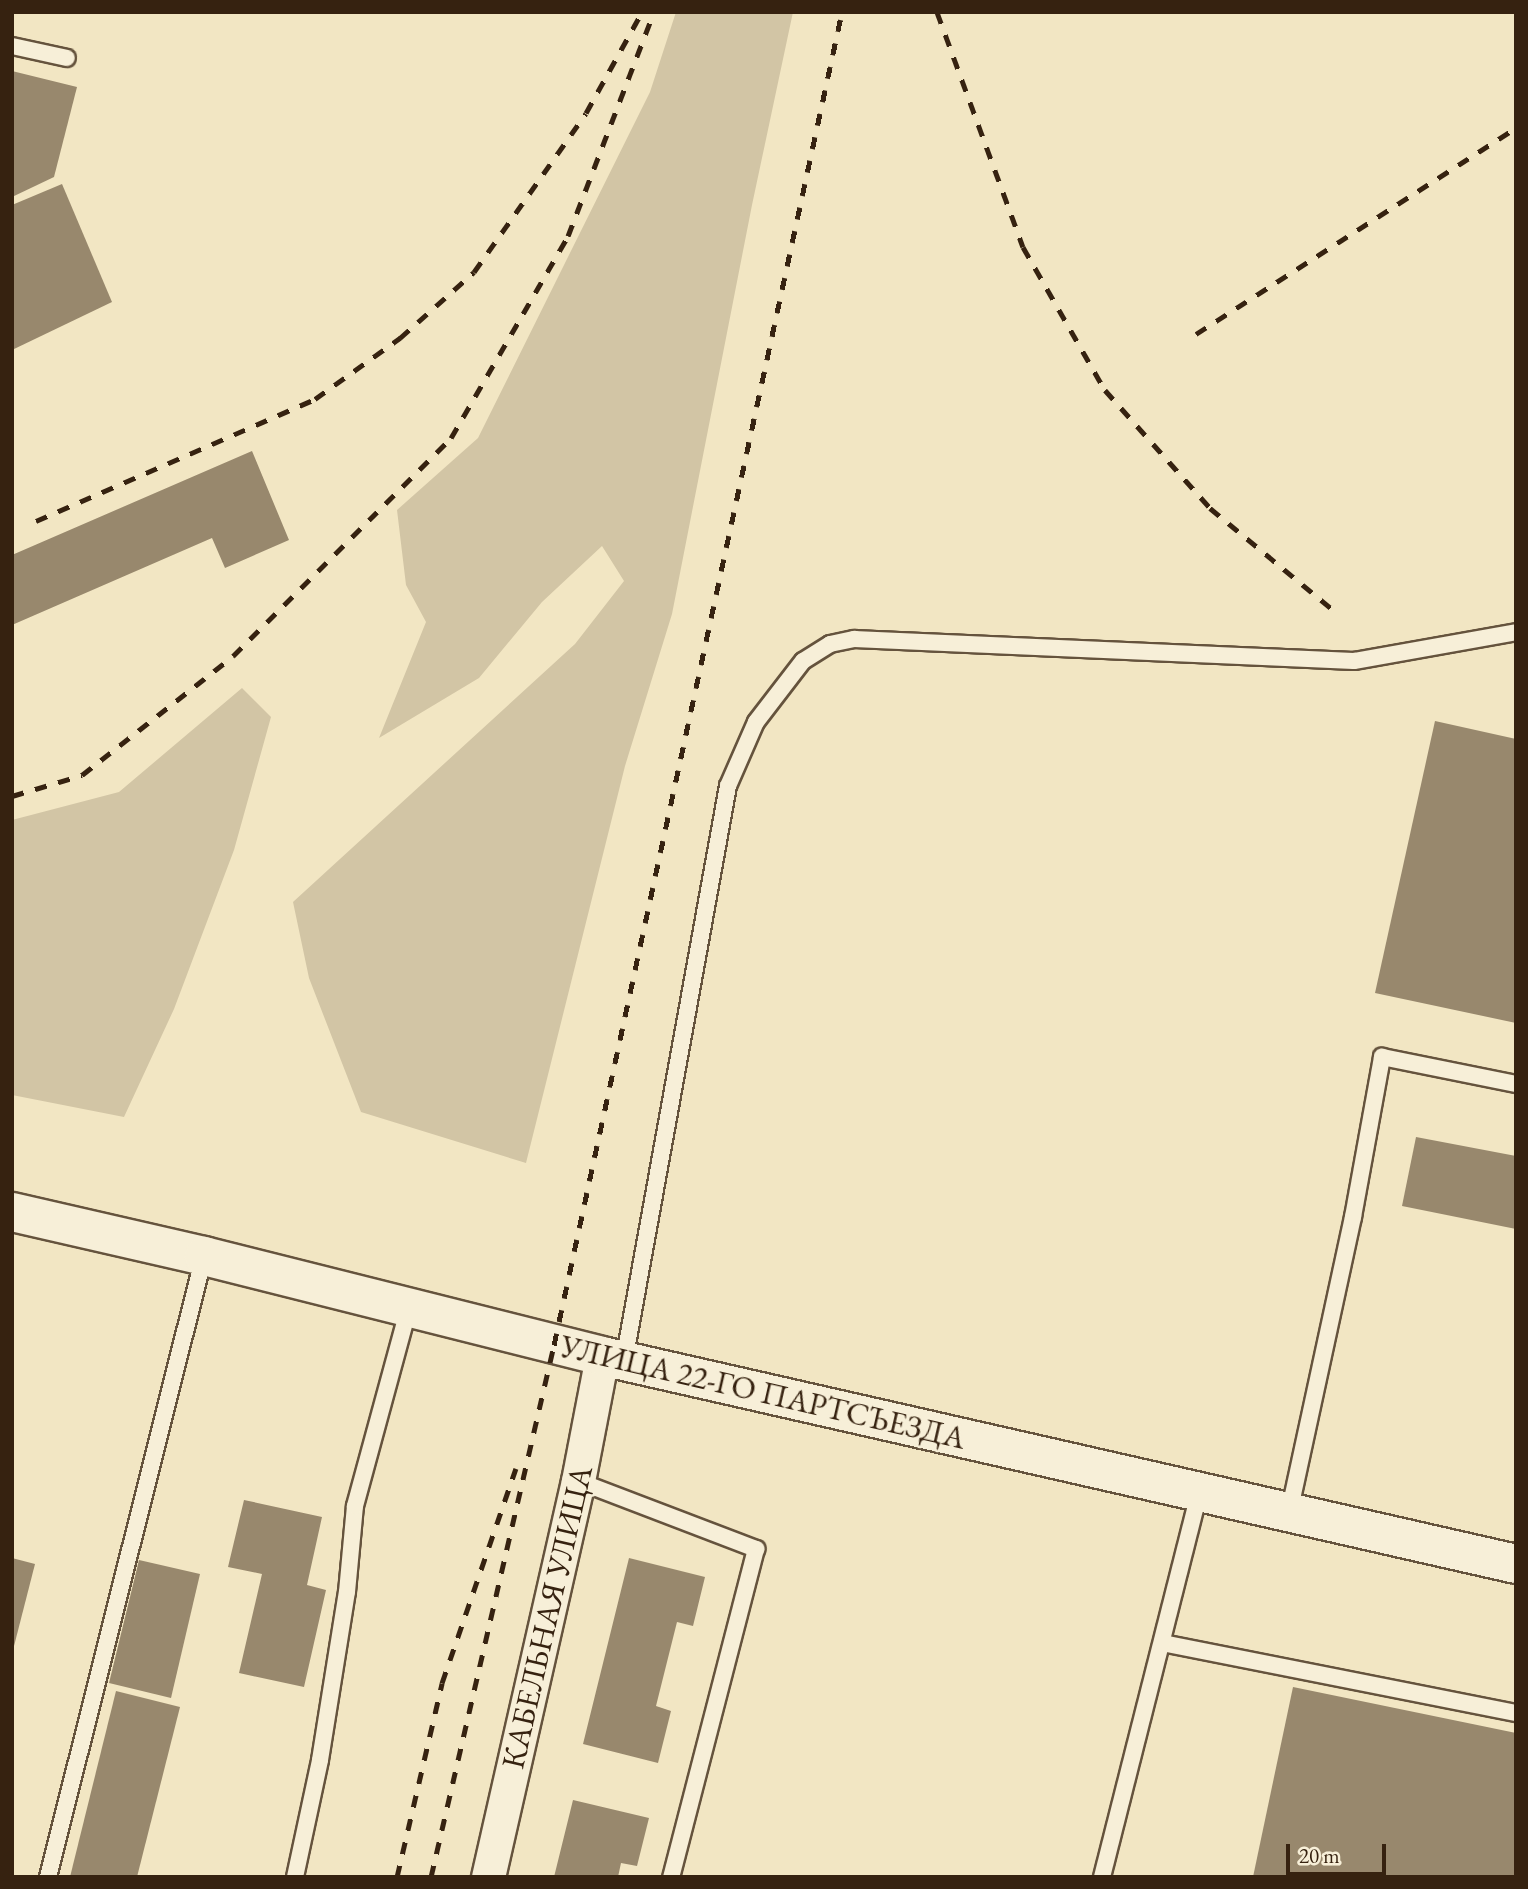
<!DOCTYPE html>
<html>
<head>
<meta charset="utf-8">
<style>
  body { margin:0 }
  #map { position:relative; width:1528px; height:1889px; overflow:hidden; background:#f2e6c3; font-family:"EB Garamond",serif }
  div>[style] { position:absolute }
  .green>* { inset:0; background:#d2c5a5 }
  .building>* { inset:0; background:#98886d }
  .roads { filter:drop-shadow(2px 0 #65533d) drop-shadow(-2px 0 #65533d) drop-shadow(0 2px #65533d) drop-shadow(0 -2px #65533d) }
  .service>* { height:16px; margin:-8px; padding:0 8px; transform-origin:8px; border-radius:8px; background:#f7efd8 }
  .minor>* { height:33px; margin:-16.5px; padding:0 16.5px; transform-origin:16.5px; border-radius:16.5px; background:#f7efd8 }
  .tertiary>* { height:38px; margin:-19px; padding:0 19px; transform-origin:19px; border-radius:19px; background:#f7efd8 }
  .rail>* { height:5px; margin-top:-2.5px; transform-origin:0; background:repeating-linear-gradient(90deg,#362210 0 12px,transparent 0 24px) }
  span { translate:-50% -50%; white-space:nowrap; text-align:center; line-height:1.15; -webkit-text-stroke:5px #f7efd8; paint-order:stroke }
  .street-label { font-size:32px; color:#362210 }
  .frame { position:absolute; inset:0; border:14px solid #362210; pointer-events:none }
  .scale { position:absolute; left:1286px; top:1844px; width:100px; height:32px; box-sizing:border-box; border:4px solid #362210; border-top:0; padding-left:9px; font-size:21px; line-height:24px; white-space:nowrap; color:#362210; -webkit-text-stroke:5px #f7efd8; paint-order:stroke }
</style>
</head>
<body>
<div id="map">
  <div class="green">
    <i style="clip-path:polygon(676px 12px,793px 12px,752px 205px,672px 614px,625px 766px,526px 1163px,361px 1112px,309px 978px,293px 902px,575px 644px,624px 581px,602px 546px,542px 602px,479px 678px,379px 738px,426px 622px,406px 585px,397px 510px,478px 438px,650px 92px)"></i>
    <i style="clip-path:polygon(242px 688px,271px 717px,234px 850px,174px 1009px,124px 1117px,12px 1095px,12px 820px,119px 792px)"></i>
  </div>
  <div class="building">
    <i style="clip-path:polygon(12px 71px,77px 87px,54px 177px,12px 197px)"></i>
    <i style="clip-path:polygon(62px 184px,112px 302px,12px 350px,12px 205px)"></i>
    <i style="clip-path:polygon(252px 451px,289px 540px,225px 568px,212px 538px,12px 625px,12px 555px)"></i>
    <i style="clip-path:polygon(1435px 721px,1516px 739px,1516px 1023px,1375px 993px)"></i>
    <i style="clip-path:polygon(1416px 1137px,1516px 1156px,1516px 1229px,1402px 1206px)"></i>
    <i style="clip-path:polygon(244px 1500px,322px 1517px,307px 1585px,326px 1590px,304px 1687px,239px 1673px,262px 1574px,228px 1567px)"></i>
    <i style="clip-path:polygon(12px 1558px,35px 1564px,13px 1650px,12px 1650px)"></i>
    <i style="clip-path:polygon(629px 1558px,705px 1577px,693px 1626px,677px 1622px,656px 1706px,671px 1711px,658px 1763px,583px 1744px)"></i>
    <i style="clip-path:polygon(139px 1560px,200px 1574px,171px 1698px,109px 1683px)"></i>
    <i style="clip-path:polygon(1293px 1687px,1516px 1733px,1516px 1877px,1253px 1877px)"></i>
    <i style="clip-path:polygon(116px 1691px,180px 1707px,137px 1877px,70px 1877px)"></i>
    <i style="clip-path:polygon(573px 1800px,649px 1818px,637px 1866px,621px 1863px,618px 1877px,554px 1877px)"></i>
  </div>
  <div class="roads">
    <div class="service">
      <i style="left:12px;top:46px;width:56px;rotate:12.3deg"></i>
      <i style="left:624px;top:1361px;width:584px;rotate:-79.75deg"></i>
      <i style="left:728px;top:786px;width:70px;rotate:-66.4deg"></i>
      <i style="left:756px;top:722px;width:77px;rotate:-52.4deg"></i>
      <i style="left:803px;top:661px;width:32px;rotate:-32deg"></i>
      <i style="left:830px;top:644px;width:25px;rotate:-12deg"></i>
      <i style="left:854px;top:639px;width:500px;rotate:2.52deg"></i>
      <i style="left:1354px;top:661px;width:165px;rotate:-10.1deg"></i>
      <i style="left:578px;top:1481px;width:191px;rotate:20.9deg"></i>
      <i style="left:756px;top:1549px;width:339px;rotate:104.5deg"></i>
      <i style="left:1289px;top:1513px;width:303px;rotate:-77.8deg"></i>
      <i style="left:1353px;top:1217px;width:163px;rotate:-79.7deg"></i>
      <i style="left:1382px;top:1057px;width:137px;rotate:11.4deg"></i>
      <i style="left:1162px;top:1643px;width:361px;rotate:11.2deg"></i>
      <i style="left:48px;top:1877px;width:640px;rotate:-75.9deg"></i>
      <i style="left:295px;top:1877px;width:120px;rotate:-77.9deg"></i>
      <i style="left:320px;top:1760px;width:170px;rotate:-80.9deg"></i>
      <i style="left:347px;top:1592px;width:86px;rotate:-84.7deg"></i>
      <i style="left:355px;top:1506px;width:206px;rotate:-74.8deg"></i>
      <i style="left:1102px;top:1877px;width:396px;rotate:-75.8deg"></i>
    </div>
    <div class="minor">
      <i style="left:488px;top:1877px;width:406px;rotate:-77.2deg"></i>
      <i style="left:578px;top:1481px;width:127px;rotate:-79.1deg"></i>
    </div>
    <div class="tertiary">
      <i style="left:12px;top:1212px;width:197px;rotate:12.9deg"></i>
      <i style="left:204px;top:1256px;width:410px;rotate:14.1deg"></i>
      <i style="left:602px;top:1356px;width:937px;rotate:12.82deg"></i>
    </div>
  </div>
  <div class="rail">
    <i style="left:937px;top:12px;width:250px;rotate:69.9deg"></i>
    <i style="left:1023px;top:247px;width:165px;rotate:60.2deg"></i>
    <i style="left:1105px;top:390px;width:158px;rotate:48.3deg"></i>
    <i style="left:1210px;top:508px;width:166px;rotate:39.6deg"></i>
    <i style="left:1196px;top:334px;width:381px;rotate:-32.8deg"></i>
    <i style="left:36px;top:521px;width:305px;rotate:-23.6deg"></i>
    <i style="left:315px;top:399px;width:105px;rotate:-35.7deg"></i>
    <i style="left:400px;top:338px;width:99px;rotate:-41.7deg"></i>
    <i style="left:474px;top:272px;width:194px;rotate:-54.8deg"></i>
    <i style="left:586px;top:113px;width:115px;rotate:-61deg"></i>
    <i style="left:12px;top:796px;width:73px;rotate:-16.7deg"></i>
    <i style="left:82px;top:775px;width:192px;rotate:-38.2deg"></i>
    <i style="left:233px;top:656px;width:308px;rotate:-45deg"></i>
    <i style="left:451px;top:438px;width:233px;rotate:-59.9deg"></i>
    <i style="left:568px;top:236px;width:240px;rotate:-69deg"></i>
    <i style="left:397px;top:1877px;width:199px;rotate:-76.9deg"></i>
    <i style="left:442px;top:1683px;width:227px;rotate:-71deg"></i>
    <i style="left:431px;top:1877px;width:546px;rotate:-76.98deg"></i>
    <i style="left:554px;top:1345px;width:1364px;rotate:-77.81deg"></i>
  </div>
  <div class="street-label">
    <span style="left:763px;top:1392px;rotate:13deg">УЛИЦА 22-ГО ПАРТСЪЕЗДА</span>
    <span style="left:547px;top:1617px;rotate:-77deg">КАБЕЛЬНАЯ УЛИЦА</span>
  </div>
  <div class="frame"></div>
  <div class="scale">20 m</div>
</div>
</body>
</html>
